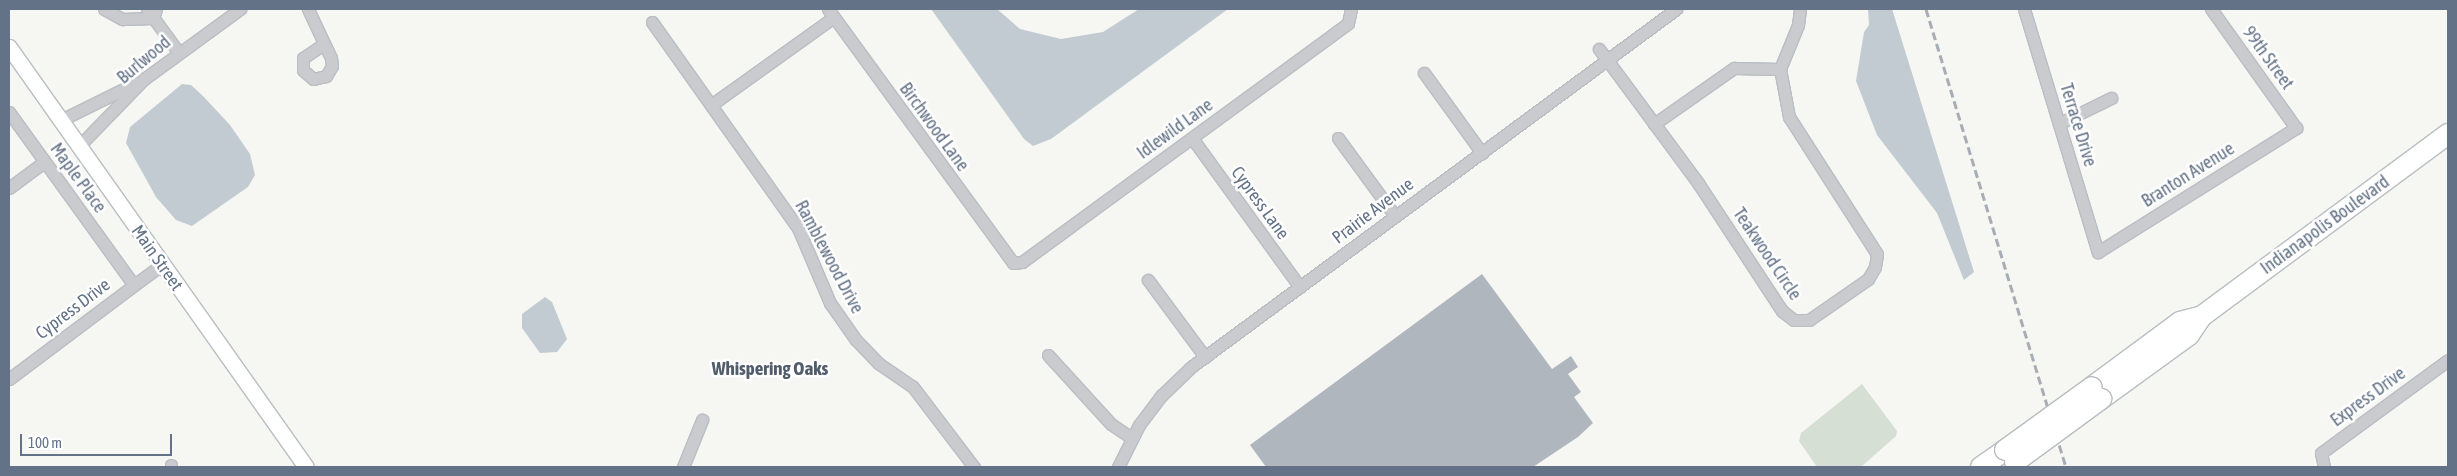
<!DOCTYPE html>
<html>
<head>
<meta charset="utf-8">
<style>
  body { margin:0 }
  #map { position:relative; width:2457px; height:476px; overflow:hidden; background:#f6f7f3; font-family:"Asap Condensed",sans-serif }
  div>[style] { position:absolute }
  .green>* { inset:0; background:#d6dfd4 }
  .water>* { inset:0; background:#c2cbd1 }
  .building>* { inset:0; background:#b0b6bd }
  .roads { filter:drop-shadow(1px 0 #babec3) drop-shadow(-1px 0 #babec3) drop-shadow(0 1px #babec3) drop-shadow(0 -1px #babec3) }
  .street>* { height:11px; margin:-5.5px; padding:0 5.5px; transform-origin:5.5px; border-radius:5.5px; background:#c9cbcf }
  .secondary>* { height:15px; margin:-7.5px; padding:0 7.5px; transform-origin:7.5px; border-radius:7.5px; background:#fff }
  .highway>* { height:20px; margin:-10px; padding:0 10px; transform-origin:10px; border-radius:10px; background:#fff }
  .rail>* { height:3px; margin-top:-1.5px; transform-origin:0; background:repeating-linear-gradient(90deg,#a8acb3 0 8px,transparent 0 12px) }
  .bridges { filter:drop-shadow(1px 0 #b8bbbf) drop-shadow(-1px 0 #b8bbbf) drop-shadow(0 1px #b8bbbf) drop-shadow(0 -1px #b8bbbf) }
  .highway-bridge>* { height:20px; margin:-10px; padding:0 10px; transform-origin:10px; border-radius:10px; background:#fff }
  span { translate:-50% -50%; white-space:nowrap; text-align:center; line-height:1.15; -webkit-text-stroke:5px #fff; paint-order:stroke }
  .street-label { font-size:18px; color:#637286 }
  .neighbourhood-label { font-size:19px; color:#525d6b; font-weight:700 }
  .frame { position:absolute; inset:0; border:10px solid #637286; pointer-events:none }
  .scale { position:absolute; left:20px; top:434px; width:152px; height:22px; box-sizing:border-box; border:2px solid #637286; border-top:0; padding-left:6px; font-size:15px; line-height:18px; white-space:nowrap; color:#637286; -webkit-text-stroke:4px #fff; paint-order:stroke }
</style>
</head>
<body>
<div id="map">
  <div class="green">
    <i style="clip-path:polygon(1862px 384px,1897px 431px,1896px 436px,1861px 467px,1817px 467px,1799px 441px,1801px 433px)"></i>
  </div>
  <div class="water">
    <i style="clip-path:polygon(931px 9px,997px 9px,1020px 29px,1061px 39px,1103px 32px,1139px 9px,1228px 9px,1051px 139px,1033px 146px,1024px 139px)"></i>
    <i style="clip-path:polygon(1868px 9px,1892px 9px,1974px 272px,1964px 280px,1937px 213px,1877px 135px,1856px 81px,1864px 32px,1869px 25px)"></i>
    <i style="clip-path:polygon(182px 84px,191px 85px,203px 96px,230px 125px,250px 154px,255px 175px,248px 187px,192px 226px,176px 220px,156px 197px,126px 143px,130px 127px)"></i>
    <i style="clip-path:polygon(545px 297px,552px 302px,567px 339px,557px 352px,540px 353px,522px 328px,522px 314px)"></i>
  </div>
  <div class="building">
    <i style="clip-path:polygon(1482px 274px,1552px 369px,1571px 356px,1578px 367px,1568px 374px,1581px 392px,1574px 397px,1593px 423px,1578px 437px,1533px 467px,1266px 467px,1250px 445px)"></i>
  </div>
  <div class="roads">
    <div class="street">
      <i style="left:104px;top:9px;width:21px;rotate:29deg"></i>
      <i style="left:122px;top:19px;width:31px;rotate:-2deg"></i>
      <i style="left:153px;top:18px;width:9px;rotate:-72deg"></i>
      <i style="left:147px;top:9px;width:54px;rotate:54deg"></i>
      <i style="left:308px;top:9px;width:54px;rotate:64.9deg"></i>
      <i style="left:331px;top:58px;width:8px;rotate:83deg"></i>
      <i style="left:332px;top:66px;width:12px;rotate:121deg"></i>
      <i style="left:326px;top:76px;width:13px;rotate:167deg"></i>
      <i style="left:313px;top:79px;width:13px;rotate:-138deg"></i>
      <i style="left:303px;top:70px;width:12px;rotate:-90deg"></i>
      <i style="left:303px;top:58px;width:25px;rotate:-34deg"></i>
      <i style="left:828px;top:9px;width:314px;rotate:53.9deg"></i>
      <i style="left:1013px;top:263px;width:9px;rotate:-6deg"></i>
      <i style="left:1022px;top:262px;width:404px;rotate:-36.2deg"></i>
      <i style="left:1348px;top:23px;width:14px;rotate:-78deg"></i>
      <i style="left:2024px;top:9px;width:254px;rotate:73.1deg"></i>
      <i style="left:2098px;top:252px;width:234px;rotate:-32.1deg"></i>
      <i style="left:2296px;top:128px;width:146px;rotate:-125.5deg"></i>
      <i style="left:652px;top:22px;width:252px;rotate:54.7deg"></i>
      <i style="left:798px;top:228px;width:82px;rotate:66.9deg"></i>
      <i style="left:830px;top:303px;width:45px;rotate:54.9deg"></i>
      <i style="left:856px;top:340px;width:32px;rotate:46deg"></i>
      <i style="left:878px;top:363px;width:42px;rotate:34.4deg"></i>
      <i style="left:913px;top:387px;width:101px;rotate:52.7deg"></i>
      <i style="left:1599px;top:49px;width:167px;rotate:53.5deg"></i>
      <i style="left:1698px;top:183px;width:153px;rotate:56.7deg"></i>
      <i style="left:1782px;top:311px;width:15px;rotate:37deg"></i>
      <i style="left:1794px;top:320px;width:15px"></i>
      <i style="left:1809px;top:320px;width:72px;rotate:-34.8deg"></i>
      <i style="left:1868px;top:279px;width:14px;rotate:-60deg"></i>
      <i style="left:1875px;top:267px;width:13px;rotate:-81deg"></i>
      <i style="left:1877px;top:254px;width:163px;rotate:-122.7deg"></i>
      <i style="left:1789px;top:117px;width:49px;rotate:-100.6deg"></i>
      <i style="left:1780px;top:69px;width:48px;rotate:-67.8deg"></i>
      <i style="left:1798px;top:25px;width:16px;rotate:-83deg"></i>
      <i style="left:1424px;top:73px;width:99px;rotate:54.1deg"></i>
      <i style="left:711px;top:105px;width:151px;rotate:-35.6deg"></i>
      <i style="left:9px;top:112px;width:213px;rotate:54.2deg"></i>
      <i style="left:134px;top:285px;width:34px;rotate:-36deg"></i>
      <i style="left:61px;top:120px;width:84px;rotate:-26.3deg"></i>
      <i style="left:2060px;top:123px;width:57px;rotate:-26.1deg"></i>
      <i style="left:1654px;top:124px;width:98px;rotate:-35deg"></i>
      <i style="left:1734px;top:68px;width:46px;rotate:1.2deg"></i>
      <i style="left:1192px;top:138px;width:184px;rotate:54.1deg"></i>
      <i style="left:1338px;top:138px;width:97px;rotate:53.8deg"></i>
      <i style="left:79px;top:146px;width:93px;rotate:-45.9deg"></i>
      <i style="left:144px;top:79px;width:119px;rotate:-36.1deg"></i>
      <i style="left:9px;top:188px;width:44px;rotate:-36.6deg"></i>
      <i style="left:1148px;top:280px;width:96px;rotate:53.5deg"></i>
      <i style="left:1048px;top:355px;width:93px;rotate:47.6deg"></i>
      <i style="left:1111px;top:424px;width:25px;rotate:34deg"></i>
      <i style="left:9px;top:379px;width:156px;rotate:-36.9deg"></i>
      <i style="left:171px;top:467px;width:2px;rotate:-90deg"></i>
      <i style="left:683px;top:467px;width:51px;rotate:-68deg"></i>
      <i style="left:1118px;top:467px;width:47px;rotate:-63.4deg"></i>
      <i style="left:1139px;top:425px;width:38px;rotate:-53deg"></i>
      <i style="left:1162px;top:395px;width:40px;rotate:-44deg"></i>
      <i style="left:1191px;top:367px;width:603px;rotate:-36.43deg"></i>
      <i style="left:2324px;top:467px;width:14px;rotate:-102deg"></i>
      <i style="left:2321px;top:453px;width:157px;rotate:-36.2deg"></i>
    </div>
    <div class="secondary">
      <i style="left:9px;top:47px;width:514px;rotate:54.73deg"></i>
    </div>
    <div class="highway">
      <i style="left:2092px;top:387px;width:109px;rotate:-36.5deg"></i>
      <i style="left:2180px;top:322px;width:23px;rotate:-15deg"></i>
      <i style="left:2202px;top:316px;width:306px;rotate:-36.5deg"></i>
      <i style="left:2101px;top:399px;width:109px;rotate:-36deg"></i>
      <i style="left:2189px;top:335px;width:23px;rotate:-56deg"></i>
      <i style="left:1981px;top:467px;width:29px;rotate:-35deg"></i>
    </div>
  </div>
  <div class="rail">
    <i style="left:1926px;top:9px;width:479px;rotate:73deg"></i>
  </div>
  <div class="bridges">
    <div class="highway-bridge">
      <i style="left:2005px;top:450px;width:107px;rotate:-35.9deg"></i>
      <i style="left:2015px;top:462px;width:107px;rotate:-36.2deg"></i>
    </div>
  </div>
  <div class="street-label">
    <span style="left:2268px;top:58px;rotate:54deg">99th Street</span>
    <span style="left:144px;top:60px;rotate:-40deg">Burlwood</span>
    <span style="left:2078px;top:125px;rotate:73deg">Terrace Drive</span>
    <span style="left:934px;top:127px;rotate:54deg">Birchwood Lane</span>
    <span style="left:1175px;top:129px;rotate:-36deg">Idlewild Lane</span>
    <span style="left:2188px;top:175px;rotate:-32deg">Branton Avenue</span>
    <span style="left:78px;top:178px;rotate:54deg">Maple Place</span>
    <span style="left:1260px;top:203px;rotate:54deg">Cypress Lane</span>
    <span style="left:1373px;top:211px;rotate:-37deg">Prairie Avenue</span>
    <span style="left:2325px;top:225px;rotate:-36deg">Indianapolis Boulevard</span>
    <span style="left:1767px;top:254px;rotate:56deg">Teakwood Circle</span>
    <span style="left:829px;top:257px;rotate:62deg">Ramblewood Drive</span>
    <span style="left:157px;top:258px;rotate:55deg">Main Street</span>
    <span style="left:73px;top:309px;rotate:-37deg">Cypress Drive</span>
    <span style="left:2368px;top:397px;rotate:-36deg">Express Drive</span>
  </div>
  <div class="neighbourhood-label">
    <span style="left:770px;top:369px">Whispering Oaks</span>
  </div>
  <div class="frame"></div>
  <div class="scale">100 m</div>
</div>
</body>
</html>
